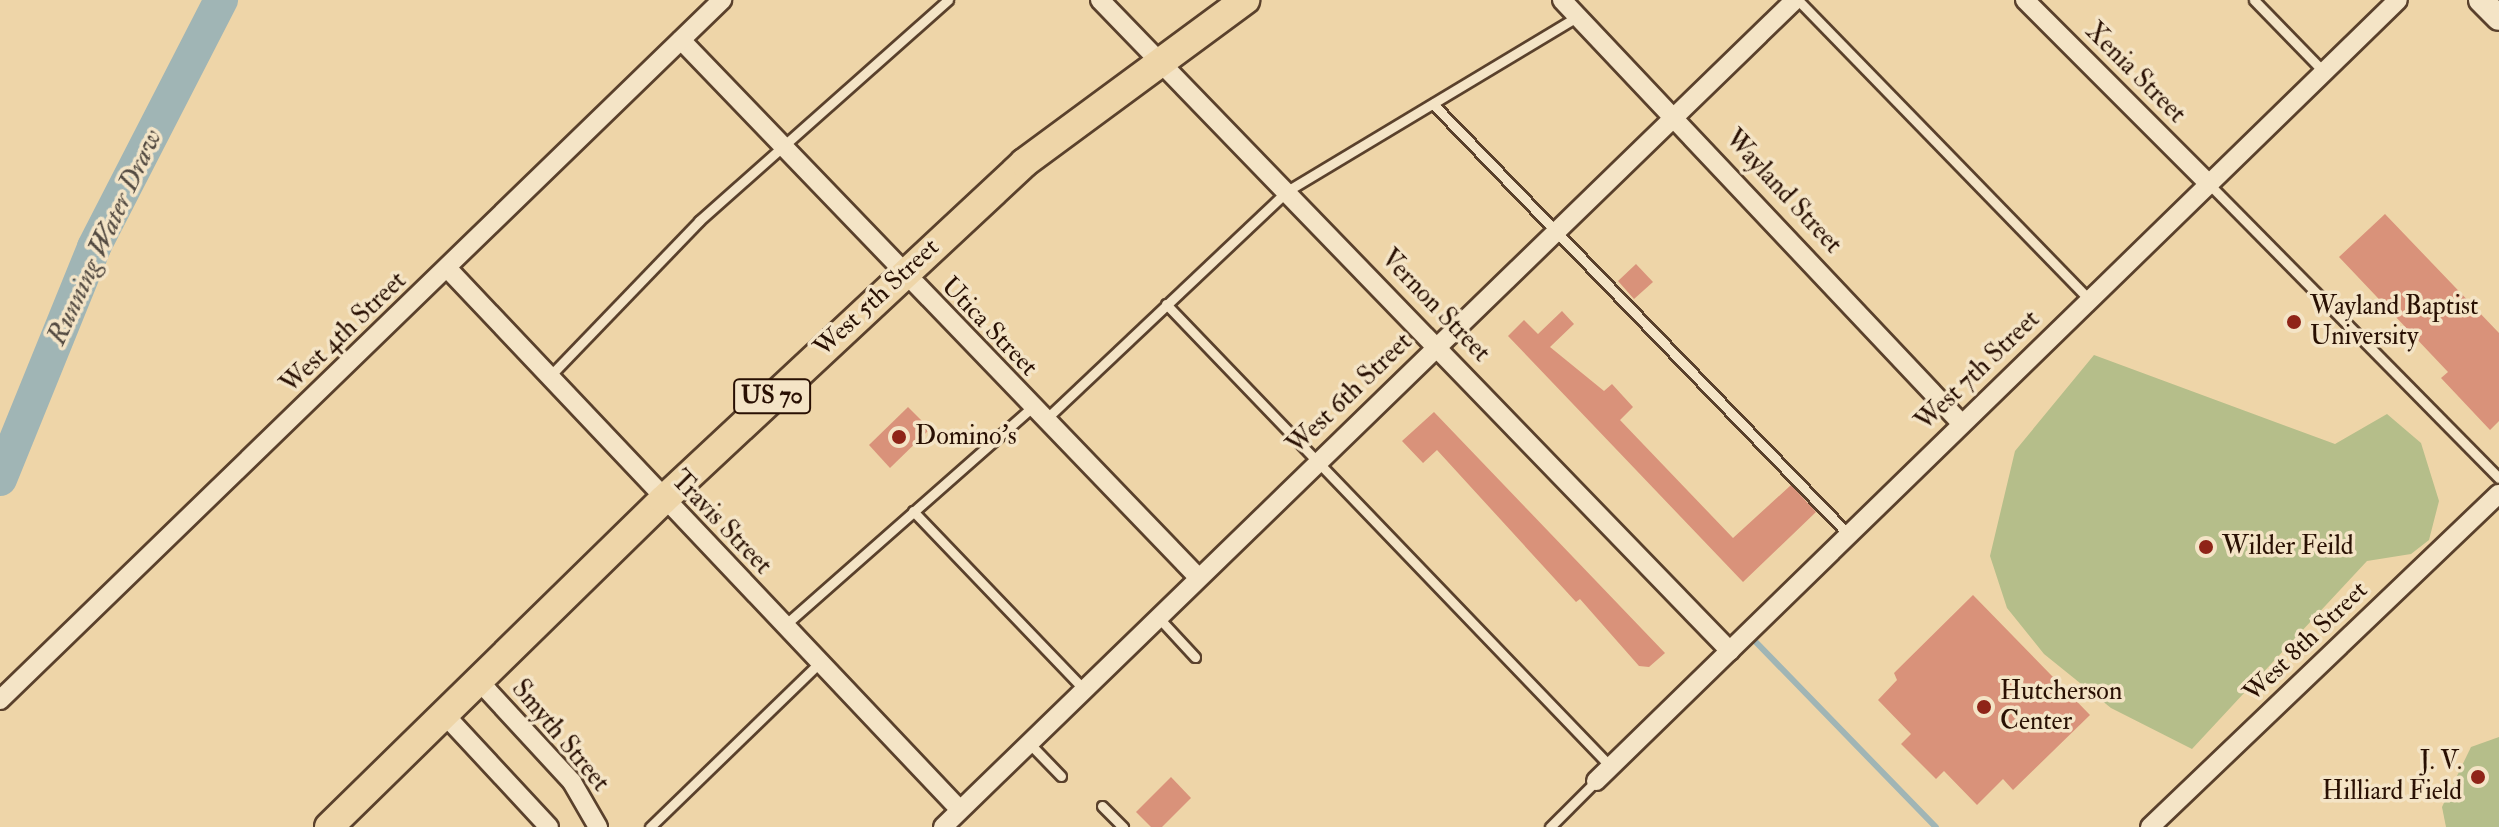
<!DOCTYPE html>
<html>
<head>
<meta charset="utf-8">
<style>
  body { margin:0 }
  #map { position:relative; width:2499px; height:827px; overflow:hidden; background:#eed5a8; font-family:"IM FELL Double Pica",serif }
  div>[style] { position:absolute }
  .green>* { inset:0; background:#b5be8a }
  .stream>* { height:6px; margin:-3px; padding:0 3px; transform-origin:3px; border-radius:3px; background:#a0b5b5 }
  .river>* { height:34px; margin:-17px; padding:0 17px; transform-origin:17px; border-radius:17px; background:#a0b5b5 }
  .building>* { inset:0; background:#d9927a }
  .roads { filter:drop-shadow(2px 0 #5a412c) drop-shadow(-2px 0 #5a412c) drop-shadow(0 2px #5a412c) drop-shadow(0 -2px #5a412c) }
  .lane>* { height:9px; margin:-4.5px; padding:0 4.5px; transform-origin:4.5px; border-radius:4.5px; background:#f4e4c6 }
  .street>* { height:18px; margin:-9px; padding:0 9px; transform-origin:9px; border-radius:9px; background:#f4e4c6 }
  .secondary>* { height:24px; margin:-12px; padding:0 12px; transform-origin:12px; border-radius:12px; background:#f4e4c6 }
  .primary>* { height:28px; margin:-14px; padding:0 14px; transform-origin:14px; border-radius:14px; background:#eed5a8 }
  .dots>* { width:22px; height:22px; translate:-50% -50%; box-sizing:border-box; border:4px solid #f4e4c6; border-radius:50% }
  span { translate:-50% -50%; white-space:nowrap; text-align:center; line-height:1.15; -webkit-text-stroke:7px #f4e4c6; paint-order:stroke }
  .shield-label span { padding:2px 6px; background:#f4e4c6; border:2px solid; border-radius:6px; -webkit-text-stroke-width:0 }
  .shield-label { font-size:24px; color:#291003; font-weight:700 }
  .street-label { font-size:26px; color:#291003 }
  .poi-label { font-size:26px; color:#291003 }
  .left { translate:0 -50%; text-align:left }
  .right { translate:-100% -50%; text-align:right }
  .water-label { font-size:28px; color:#534a41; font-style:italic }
</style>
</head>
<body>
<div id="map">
  <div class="green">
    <i style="clip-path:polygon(2094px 355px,2335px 444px,2387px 414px,2421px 443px,2439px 501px,2429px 540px,2411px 554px,2367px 561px,2192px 749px,2111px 708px,2044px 654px,2007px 608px,1990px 556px,2015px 451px)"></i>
    <i style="clip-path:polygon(2499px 737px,2499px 827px,2446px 827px,2442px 807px,2471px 747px)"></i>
  </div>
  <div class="stream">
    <i style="left:1749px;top:635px;width:268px;rotate:45.8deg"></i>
  </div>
  <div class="river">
    <i style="left:0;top:479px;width:250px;rotate:-67.9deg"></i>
    <i style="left:94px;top:247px;width:278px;rotate:-62.8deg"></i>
  </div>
  <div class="building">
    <i style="clip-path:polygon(2385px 214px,2499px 333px,2499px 421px,2490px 430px,2441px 378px,2448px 372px,2339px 257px)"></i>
    <i style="clip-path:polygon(1636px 264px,1653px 282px,1634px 299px,1618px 281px)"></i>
    <i style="clip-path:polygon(1562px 311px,1574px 324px,1550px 347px,1604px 391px,1612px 384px,1633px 407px,1620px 420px,1733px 538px,1791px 485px,1816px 512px,1743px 582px,1508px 336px,1524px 320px,1538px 334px)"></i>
    <i style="clip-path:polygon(908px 407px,930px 429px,890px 468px,869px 445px)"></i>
    <i style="clip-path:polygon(1434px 412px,1665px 653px,1649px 667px,1639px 666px,1580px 599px,1576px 602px,1437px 450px,1423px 463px,1402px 441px)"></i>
    <i style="clip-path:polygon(1973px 595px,2090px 715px,2013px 790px,2003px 779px,1977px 805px,1944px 771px,1936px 779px,1901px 744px,1911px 734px,1878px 700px,1897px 680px,1894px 673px)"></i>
    <i style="clip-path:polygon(1171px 777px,1191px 798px,1162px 827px,1151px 827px,1136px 812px)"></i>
  </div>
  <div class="roads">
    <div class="lane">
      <i style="left:1798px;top:0;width:419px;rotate:45.8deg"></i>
      <i style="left:2254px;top:0;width:102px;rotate:45.8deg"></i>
      <i style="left:1433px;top:104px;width:599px;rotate:46.01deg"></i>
      <i style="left:2208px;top:183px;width:414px;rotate:45.4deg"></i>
      <i style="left:1166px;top:304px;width:642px;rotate:46.14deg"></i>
      <i style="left:550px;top:376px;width:215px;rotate:-46.1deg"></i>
      <i style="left:699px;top:221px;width:333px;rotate:-41.6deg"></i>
      <i style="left:1045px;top:420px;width:333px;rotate:-43.4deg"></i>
      <i style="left:1287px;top:191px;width:340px;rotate:-31deg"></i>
      <i style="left:913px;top:511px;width:245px;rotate:46.2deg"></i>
      <i style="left:1157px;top:616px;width:56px;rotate:47.2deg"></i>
      <i style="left:785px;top:625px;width:328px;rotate:-41.4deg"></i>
      <i style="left:1029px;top:743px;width:46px;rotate:45.9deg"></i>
      <i style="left:1102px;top:806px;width:30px;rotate:45deg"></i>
      <i style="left:650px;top:827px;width:235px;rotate:-44.1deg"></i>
      <i style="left:1550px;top:827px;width:65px;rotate:-45deg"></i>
    </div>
    <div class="street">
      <i style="left:1100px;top:0;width:906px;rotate:45.94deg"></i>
      <i style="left:1562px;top:0;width:581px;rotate:46.67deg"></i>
      <i style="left:2025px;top:0;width:259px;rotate:45deg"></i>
      <i style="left:681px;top:40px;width:745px;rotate:46.09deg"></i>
      <i style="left:449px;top:270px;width:743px;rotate:46.58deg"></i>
      <i style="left:478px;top:680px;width:139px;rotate:47.3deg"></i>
      <i style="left:572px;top:782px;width:52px;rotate:60deg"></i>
      <i style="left:0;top:700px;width:1006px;rotate:-44.11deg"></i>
      <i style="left:444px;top:714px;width:154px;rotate:47.1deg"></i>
      <i style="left:1596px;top:781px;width:1119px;rotate:-44.24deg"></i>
      <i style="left:943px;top:827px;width:1187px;rotate:-44.15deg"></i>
      <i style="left:2150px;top:827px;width:482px;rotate:-43.7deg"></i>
    </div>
    <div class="secondary">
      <i style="left:2481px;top:0;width:25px;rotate:45deg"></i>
    </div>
    <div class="primary">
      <i style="left:329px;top:827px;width:467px;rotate:-44.4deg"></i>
      <i style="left:663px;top:500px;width:494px;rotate:-43deg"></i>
      <i style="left:1024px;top:163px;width:275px;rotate:-36.4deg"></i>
    </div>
  </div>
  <div class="dots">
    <i style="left:2294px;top:322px;background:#8f2418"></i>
    <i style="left:899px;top:437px;background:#8f2418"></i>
    <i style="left:2206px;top:547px;background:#8f2418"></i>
    <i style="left:1984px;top:707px;background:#8f2418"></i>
    <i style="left:2478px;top:777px;background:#8f2418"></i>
  </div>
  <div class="shield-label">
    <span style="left:772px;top:396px">US 70</span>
  </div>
  <div class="street-label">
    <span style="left:2135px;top:73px;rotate:45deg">Xenia Street</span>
    <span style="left:1783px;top:192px;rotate:47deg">Wayland Street</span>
    <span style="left:877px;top:298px;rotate:-43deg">West 5th Street</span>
    <span style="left:1435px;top:306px;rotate:46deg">Vernon Street</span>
    <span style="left:989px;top:327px;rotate:46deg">Utica Street</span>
    <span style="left:344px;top:333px;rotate:-44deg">West 4th Street</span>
    <span style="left:1978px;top:371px;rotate:-44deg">West 7th Street</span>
    <span style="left:1350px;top:394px;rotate:-44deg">West 6th Street</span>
    <span style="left:721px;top:523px;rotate:46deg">Travis Street</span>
    <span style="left:2306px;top:642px;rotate:-44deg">West 8th Street</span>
    <span style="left:560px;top:736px;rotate:50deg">Smyth Street</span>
  </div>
  <div class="poi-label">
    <span class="left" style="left:2310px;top:322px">Wayland Baptist<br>University</span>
    <span class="left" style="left:915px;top:437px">Domino's</span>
    <span class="left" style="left:2222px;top:547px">Wilder Feild</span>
    <span class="left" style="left:2000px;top:707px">Hutcherson<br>Center</span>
    <span class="right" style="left:2462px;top:777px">J. V.<br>Hilliard Field</span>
  </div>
  <div class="water-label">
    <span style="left:105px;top:237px;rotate:-65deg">Running Water Draw</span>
  </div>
</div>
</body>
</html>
